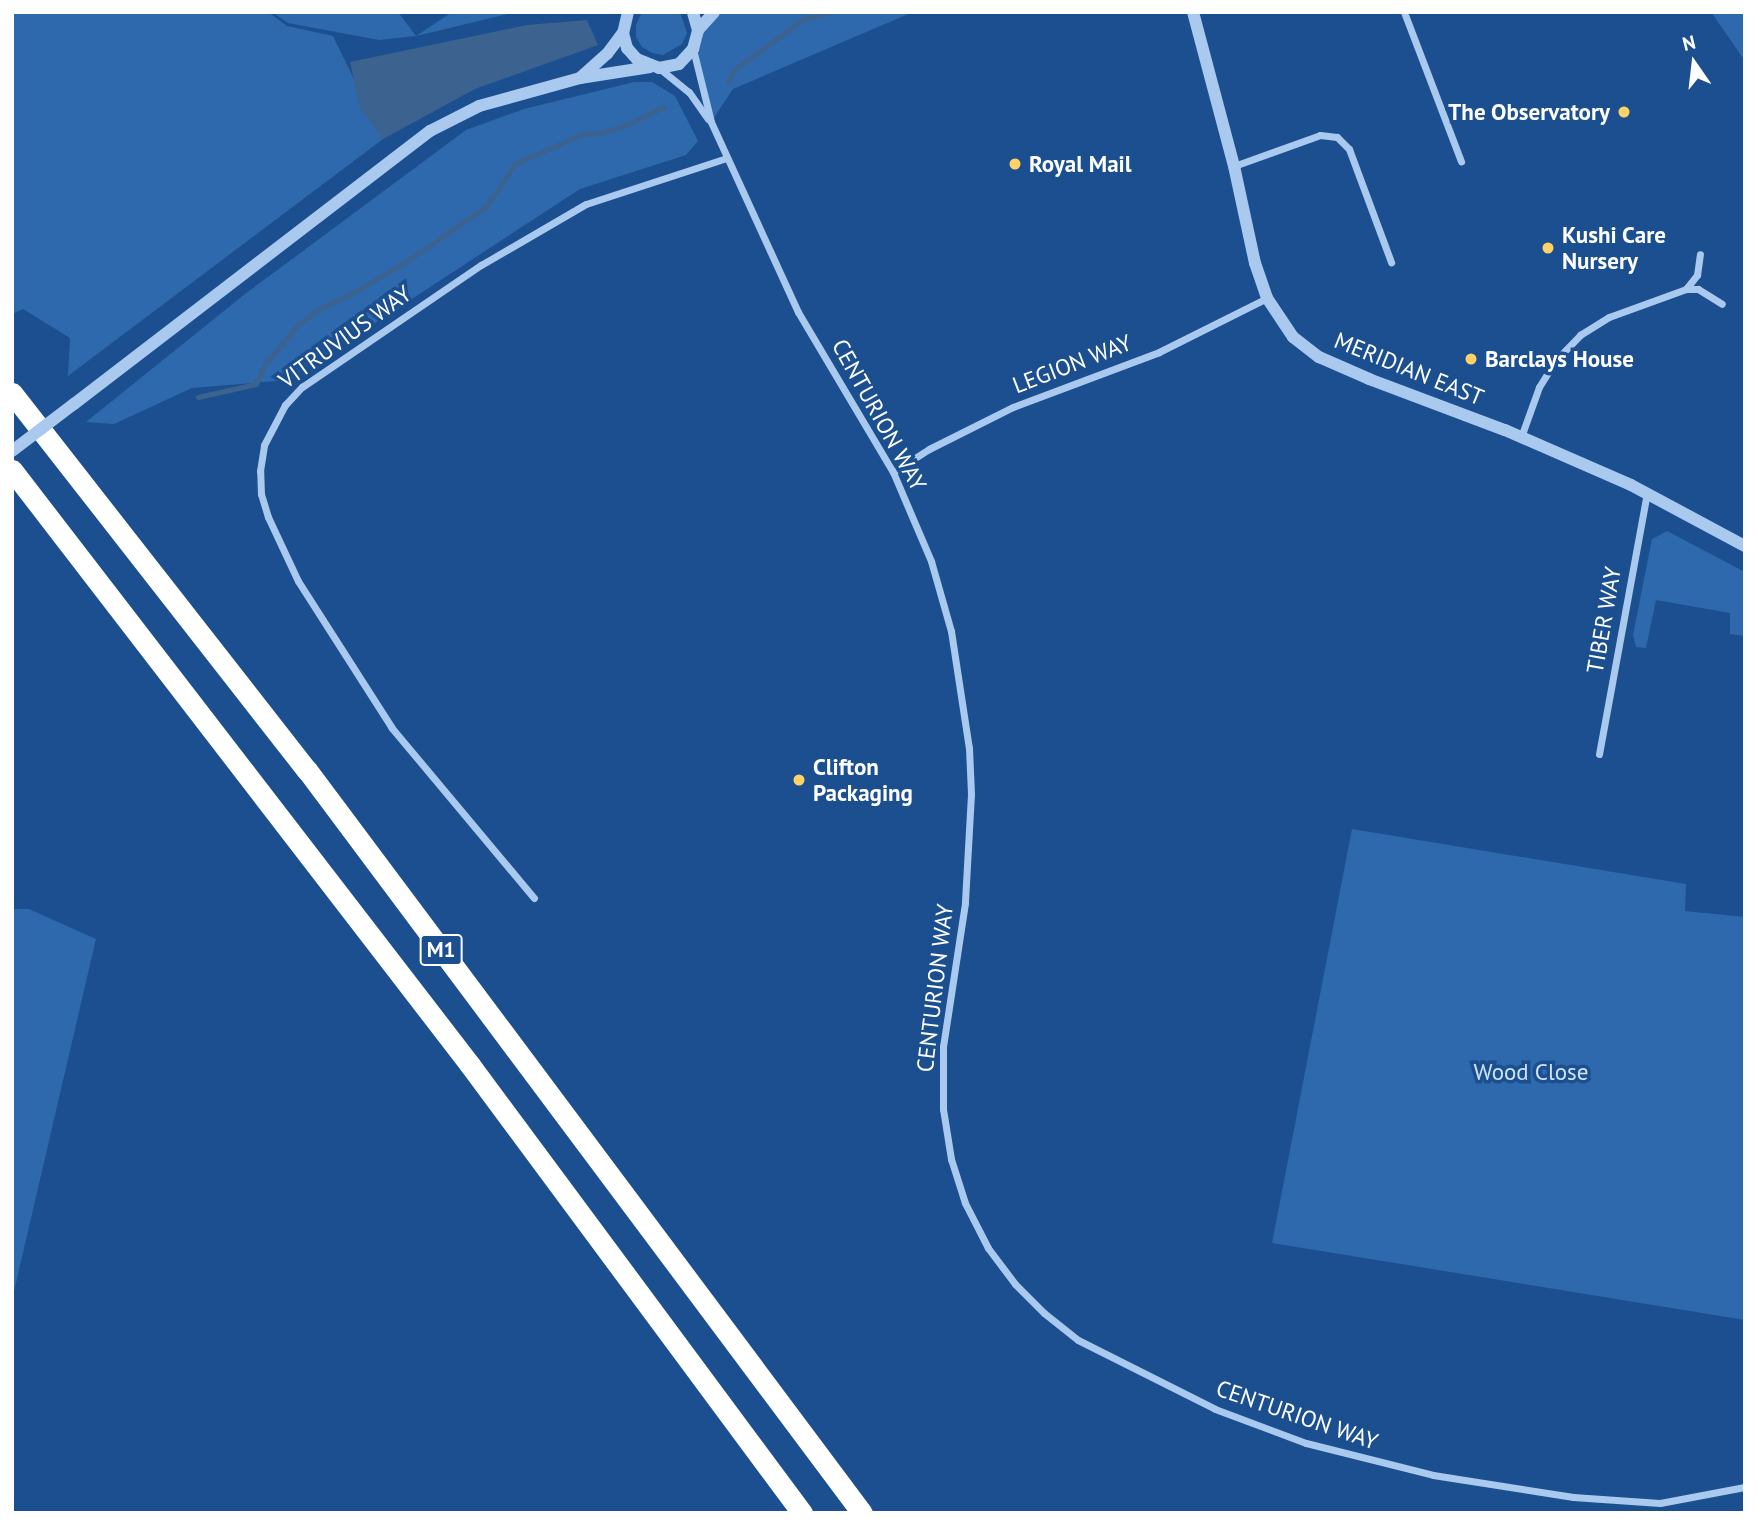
<!DOCTYPE html>
<html>
<head>
<meta charset="utf-8">
<style>
  body { margin:0 }
  #map { position:relative; width:1757px; height:1525px; overflow:hidden; background:#1b4f8f; font-family:"PT Sans",sans-serif }
  div>[style] { position:absolute }
  .green>* { inset:0; background:#2e69ad }
  .water>* { inset:0; background:#3c6290 }
  .stream>* { height:4.5px; margin:-2.25px; padding:0 2.25px; transform-origin:2.25px; border-radius:2.25px; background:#3c6290 }
  .minor>* { height:7px; margin:-3.5px; padding:0 3.5px; transform-origin:3.5px; border-radius:3.5px; background:#a9c9ee }
  .tertiary>* { height:12px; margin:-6px; padding:0 6px; transform-origin:6px; border-radius:6px; background:#a9c9ee }
  .motorway>* { height:21px; margin:-10.5px; padding:0 10.5px; transform-origin:10.5px; border-radius:10.5px; background:#fff }
  .tertiary-bridge>* { height:12px; margin:-6px; padding:0 6px; transform-origin:6px; border-radius:6px; background:#a9c9ee }
  .dots>* { width:19px; height:19px; translate:-50% -50%; box-sizing:border-box; border:4px solid #1b4f8f; border-radius:50% }
  span { translate:-50% -50%; white-space:nowrap; text-align:center; line-height:1.15; -webkit-text-stroke:7px #1b4f8f; paint-order:stroke }
  .shield-label span { padding:2px 5px; background:#1b4f8f; border:2px solid; border-radius:5px; -webkit-text-stroke-width:0 }
  .shield-label { font-size:21px; color:#fff; font-weight:700 }
  .poi-label { font-size:23px; color:#fff; font-weight:700 }
  .right { translate:-100% -50%; text-align:right }
  .left { translate:0 -50%; text-align:left }
  .street-label { font-size:23px; color:#fff }
  .park-label { font-size:23px; color:#cfe3fa }
  .frame { position:absolute; inset:0; border:14px solid #fff; pointer-events:none }
  .north { position:absolute; left:1659px; top:28px; width:70px; height:70px; -webkit-text-stroke:5px #1b4f8f; paint-order:stroke; rotate:346deg; font-size:19px; font-weight:700; line-height:28px; text-align:center; color:#fff }
  .north::after { content:''; display:block; margin:auto; width:24px; height:32px; background:#fff; clip-path:polygon(50% 0,100% 100%,50% 72%,0 100%) }
</style>
</head>
<body>
<div id="map">
  <div class="green">
    <i style="clip-path:polygon(12px 12px,268px 12px,287px 26px,333px 36px,383px 139px,68px 376px,70px 338px,23px 309px,12px 314px)"></i>
    <i style="clip-path:polygon(272px 12px,398px 12px,416px 36px,452px 12px,605px 12px,512px 13px,416px 36px,379px 40px,288px 23px)"></i>
    <i style="clip-path:polygon(642px 12px,680px 12px,687px 33px,682px 44px,663px 55px,652px 53px,642px 47px,636px 37px,636px 25px)"></i>
    <i style="clip-path:polygon(714px 12px,913px 12px,733px 89px,711px 122px,693px 49px)"></i>
    <i style="clip-path:polygon(1711px 12px,1745px 12px,1745px 61px)"></i>
    <i style="clip-path:polygon(634px 82px,652px 82px,675px 96px,698px 141px,686px 155px,580px 189px,288px 380px,192px 388px,114px 424px,86px 422px,245px 294px,466px 130px,524px 109px)"></i>
    <i style="clip-path:polygon(1667px 531px,1745px 572px,1745px 636px,1730px 634px,1730px 613px,1656px 600px,1646px 648px,1636px 647px,1633px 635px,1652px 539px)"></i>
    <i style="clip-path:polygon(1352px 829px,1686px 884px,1685px 911px,1745px 917px,1745px 1320px,1272px 1243px)"></i>
    <i style="clip-path:polygon(12px 909px,29px 909px,96px 939px,12px 1300px)"></i>
  </div>
  <div class="water">
    <i style="clip-path:polygon(587px 20px,598px 45px,475px 89px,383px 139px,360px 108px,350px 62px,527px 25px)"></i>
  </div>
  <div class="stream">
    <i style="left:728px;top:82px;width:13px;rotate:-63deg"></i>
    <i style="left:734px;top:70px;width:87px;rotate:-36.1deg"></i>
    <i style="left:804px;top:19px;width:29px;rotate:-14deg"></i>
    <i style="left:198px;top:397px;width:59px;rotate:-12.6deg"></i>
    <i style="left:256px;top:384px;width:23px;rotate:-65deg"></i>
    <i style="left:266px;top:363px;width:50px;rotate:-49.9deg"></i>
    <i style="left:298px;top:325px;width:22px;rotate:-39deg"></i>
    <i style="left:315px;top:311px;width:42px;rotate:-25.3deg"></i>
    <i style="left:353px;top:293px;width:63px;rotate:-30.7deg"></i>
    <i style="left:407px;top:261px;width:96px;rotate:-34.4deg"></i>
    <i style="left:486px;top:207px;width:52px;rotate:-56deg"></i>
    <i style="left:515px;top:164px;width:73px;rotate:-24.1deg"></i>
    <i style="left:582px;top:134px;width:18px;rotate:-3deg"></i>
    <i style="left:600px;top:133px;width:25px;rotate:-16deg"></i>
    <i style="left:624px;top:126px;width:44px;rotate:-25.4deg"></i>
  </div>
  <div class="minor">
    <i style="left:1404px;top:12px;width:160px;rotate:69.1deg"></i>
    <i style="left:693px;top:49px;width:75px;rotate:76.1deg"></i>
    <i style="left:711px;top:122px;width:209px;rotate:65.4deg"></i>
    <i style="left:798px;top:312px;width:186px;rotate:59.3deg"></i>
    <i style="left:893px;top:472px;width:97px;rotate:66.9deg"></i>
    <i style="left:931px;top:561px;width:73px;rotate:74.1deg"></i>
    <i style="left:951px;top:631px;width:118px;rotate:81.3deg"></i>
    <i style="left:969px;top:748px;width:46px;rotate:87.5deg"></i>
    <i style="left:971px;top:794px;width:109px;rotate:93.2deg"></i>
    <i style="left:965px;top:903px;width:145px;rotate:98.7deg"></i>
    <i style="left:943px;top:1046px;width:63px;rotate:90deg"></i>
    <i style="left:943px;top:1109px;width:51px;rotate:80.9deg"></i>
    <i style="left:951px;top:1159px;width:46px;rotate:72.3deg"></i>
    <i style="left:965px;top:1203px;width:51px;rotate:62.9deg"></i>
    <i style="left:988px;top:1248px;width:45px;rotate:53.1deg"></i>
    <i style="left:1015px;top:1284px;width:41px;rotate:45deg"></i>
    <i style="left:1044px;top:1313px;width:43px;rotate:38.5deg"></i>
    <i style="left:1078px;top:1340px;width:153px;rotate:26.7deg"></i>
    <i style="left:1215px;top:1409px;width:97px;rotate:20.5deg"></i>
    <i style="left:1306px;top:1443px;width:131px;rotate:14.1deg"></i>
    <i style="left:1433px;top:1475px;width:142px;rotate:8.9deg"></i>
    <i style="left:1573px;top:1497px;width:87px;rotate:3.9deg"></i>
    <i style="left:1660px;top:1503px;width:86px;rotate:-10.7deg"></i>
    <i style="left:659px;top:68px;width:38px;rotate:39deg"></i>
    <i style="left:689px;top:92px;width:33px;rotate:55deg"></i>
    <i style="left:1234px;top:166px;width:91px;rotate:-19.8deg"></i>
    <i style="left:1320px;top:135px;width:17px;rotate:7deg"></i>
    <i style="left:1337px;top:137px;width:17px;rotate:45deg"></i>
    <i style="left:1349px;top:149px;width:121px;rotate:69.6deg"></i>
    <i style="left:1686px;top:289px;width:12px"></i>
    <i style="left:1698px;top:289px;width:28px;rotate:32deg"></i>
    <i style="left:1521px;top:437px;width:53px;rotate:-70.2deg"></i>
    <i style="left:1539px;top:387px;width:32px;rotate:-58deg"></i>
    <i style="left:1556px;top:360px;width:35px;rotate:-46deg"></i>
    <i style="left:1580px;top:335px;width:34px;rotate:-32deg"></i>
    <i style="left:1609px;top:317px;width:82px;rotate:-20deg"></i>
    <i style="left:1686px;top:289px;width:18px;rotate:-52deg"></i>
    <i style="left:1697px;top:275px;width:21px;rotate:-82deg"></i>
    <i style="left:893px;top:472px;width:43px;rotate:-32.6deg"></i>
    <i style="left:929px;top:449px;width:94px;rotate:-26.6deg"></i>
    <i style="left:1013px;top:407px;width:156px;rotate:-20.6deg"></i>
    <i style="left:1159px;top:352px;width:121px;rotate:-26.6deg"></i>
    <i style="left:1599px;top:754px;width:265px;rotate:-79.6deg"></i>
    <i style="left:534px;top:898px;width:222px;rotate:-129.9deg"></i>
    <i style="left:392px;top:728px;width:174px;rotate:-122.6deg"></i>
    <i style="left:298px;top:581px;width:71px;rotate:-115.1deg"></i>
    <i style="left:268px;top:517px;width:24px;rotate:-107deg"></i>
    <i style="left:261px;top:494px;width:23px;rotate:-92deg"></i>
    <i style="left:260px;top:471px;width:26px;rotate:-81deg"></i>
    <i style="left:264px;top:445px;width:45px;rotate:-62.3deg"></i>
    <i style="left:285px;top:405px;width:25px;rotate:-47deg"></i>
    <i style="left:302px;top:387px;width:217px;rotate:-34.3deg"></i>
    <i style="left:481px;top:265px;width:121px;rotate:-30.2deg"></i>
    <i style="left:586px;top:204px;width:148px;rotate:-18.1deg"></i>
  </div>
  <div class="tertiary">
    <i style="left:628px;top:12px;width:22px;rotate:103deg"></i>
    <i style="left:623px;top:33px;width:16px;rotate:75deg"></i>
    <i style="left:627px;top:48px;width:15px;rotate:48deg"></i>
    <i style="left:637px;top:59px;width:24px;rotate:22deg"></i>
    <i style="left:659px;top:68px;width:20px;rotate:-11deg"></i>
    <i style="left:679px;top:64px;width:21px;rotate:-47deg"></i>
    <i style="left:693px;top:49px;width:20px;rotate:-75deg"></i>
    <i style="left:698px;top:30px;width:19px;rotate:-106deg"></i>
    <i style="left:1193px;top:12px;width:159px;rotate:75.1deg"></i>
    <i style="left:1234px;top:166px;width:99px;rotate:77.8deg"></i>
    <i style="left:1255px;top:263px;width:37px;rotate:71deg"></i>
    <i style="left:1267px;top:298px;width:47px;rotate:56.3deg"></i>
    <i style="left:1293px;top:337px;width:33px;rotate:38deg"></i>
    <i style="left:1319px;top:357px;width:55px;rotate:23.7deg"></i>
    <i style="left:1369px;top:379px;width:145px;rotate:20.6deg"></i>
    <i style="left:1505px;top:430px;width:137px;rotate:23.6deg"></i>
    <i style="left:1631px;top:485px;width:129px;rotate:28.2deg"></i>
    <i style="left:698px;top:30px;width:24px;rotate:-48deg"></i>
    <i style="left:580px;top:78px;width:36px;rotate:-42deg"></i>
    <i style="left:607px;top:54px;width:26px;rotate:-53deg"></i>
    <i style="left:74px;top:404px;width:449px;rotate:-37.5deg"></i>
    <i style="left:430px;top:131px;width:55px;rotate:-27deg"></i>
    <i style="left:479px;top:106px;width:105px;rotate:-15.5deg"></i>
    <i style="left:580px;top:78px;width:71px;rotate:-8.9deg"></i>
  </div>
  <div class="motorway">
    <i style="left:12px;top:393px;width:479px;rotate:52deg"></i>
    <i style="left:307px;top:770px;width:927px;rotate:53.24deg"></i>
    <i style="left:12px;top:470px;width:751px;rotate:52.41deg"></i>
    <i style="left:470px;top:1065px;width:558px;rotate:53.46deg"></i>
  </div>
  <div class="tertiary-bridge">
    <i style="left:12px;top:451px;width:78px;rotate:-37.2deg"></i>
  </div>
  <div class="dots">
    <i style="left:1624px;top:112px;background:#ffd166"></i>
    <i style="left:1015px;top:164px;background:#ffd166"></i>
    <i style="left:1548px;top:248px;background:#ffd166"></i>
    <i style="left:1471px;top:359px;background:#ffd166"></i>
    <i style="left:799px;top:780px;background:#ffd166"></i>
  </div>
  <div class="shield-label">
    <span style="left:441px;top:950px">M1</span>
  </div>
  <div class="poi-label">
    <span class="right" style="left:1610px;top:112px">The Observatory</span>
    <span class="left" style="left:1029px;top:164px">Royal Mail</span>
    <span class="left" style="left:1562px;top:248px">Kushi Care<br>Nursery</span>
    <span class="left" style="left:1485px;top:359px">Barclays House</span>
    <span class="left" style="left:813px;top:780px">Clifton<br>Packaging</span>
  </div>
  <div class="street-label">
    <span style="left:345px;top:337px;rotate:-36deg">VITRUVIUS WAY</span>
    <span style="left:1072px;top:364px;rotate:-21deg">LEGION WAY</span>
    <span style="left:1409px;top:369px;rotate:22deg">MERIDIAN EAST</span>
    <span style="left:879px;top:415px;rotate:61deg">CENTURION WAY</span>
    <span style="left:1604px;top:620px;rotate:-80deg">TIBER WAY</span>
    <span style="left:935px;top:988px;rotate:-83deg">CENTURION WAY</span>
    <span style="left:1297px;top:1415px;rotate:19deg">CENTURION WAY</span>
  </div>
  <div class="park-label">
    <span style="left:1531px;top:1072px">Wood Close</span>
  </div>
  <div class="frame"></div>
  <div class="north">N</div>
</div>
</body>
</html>
